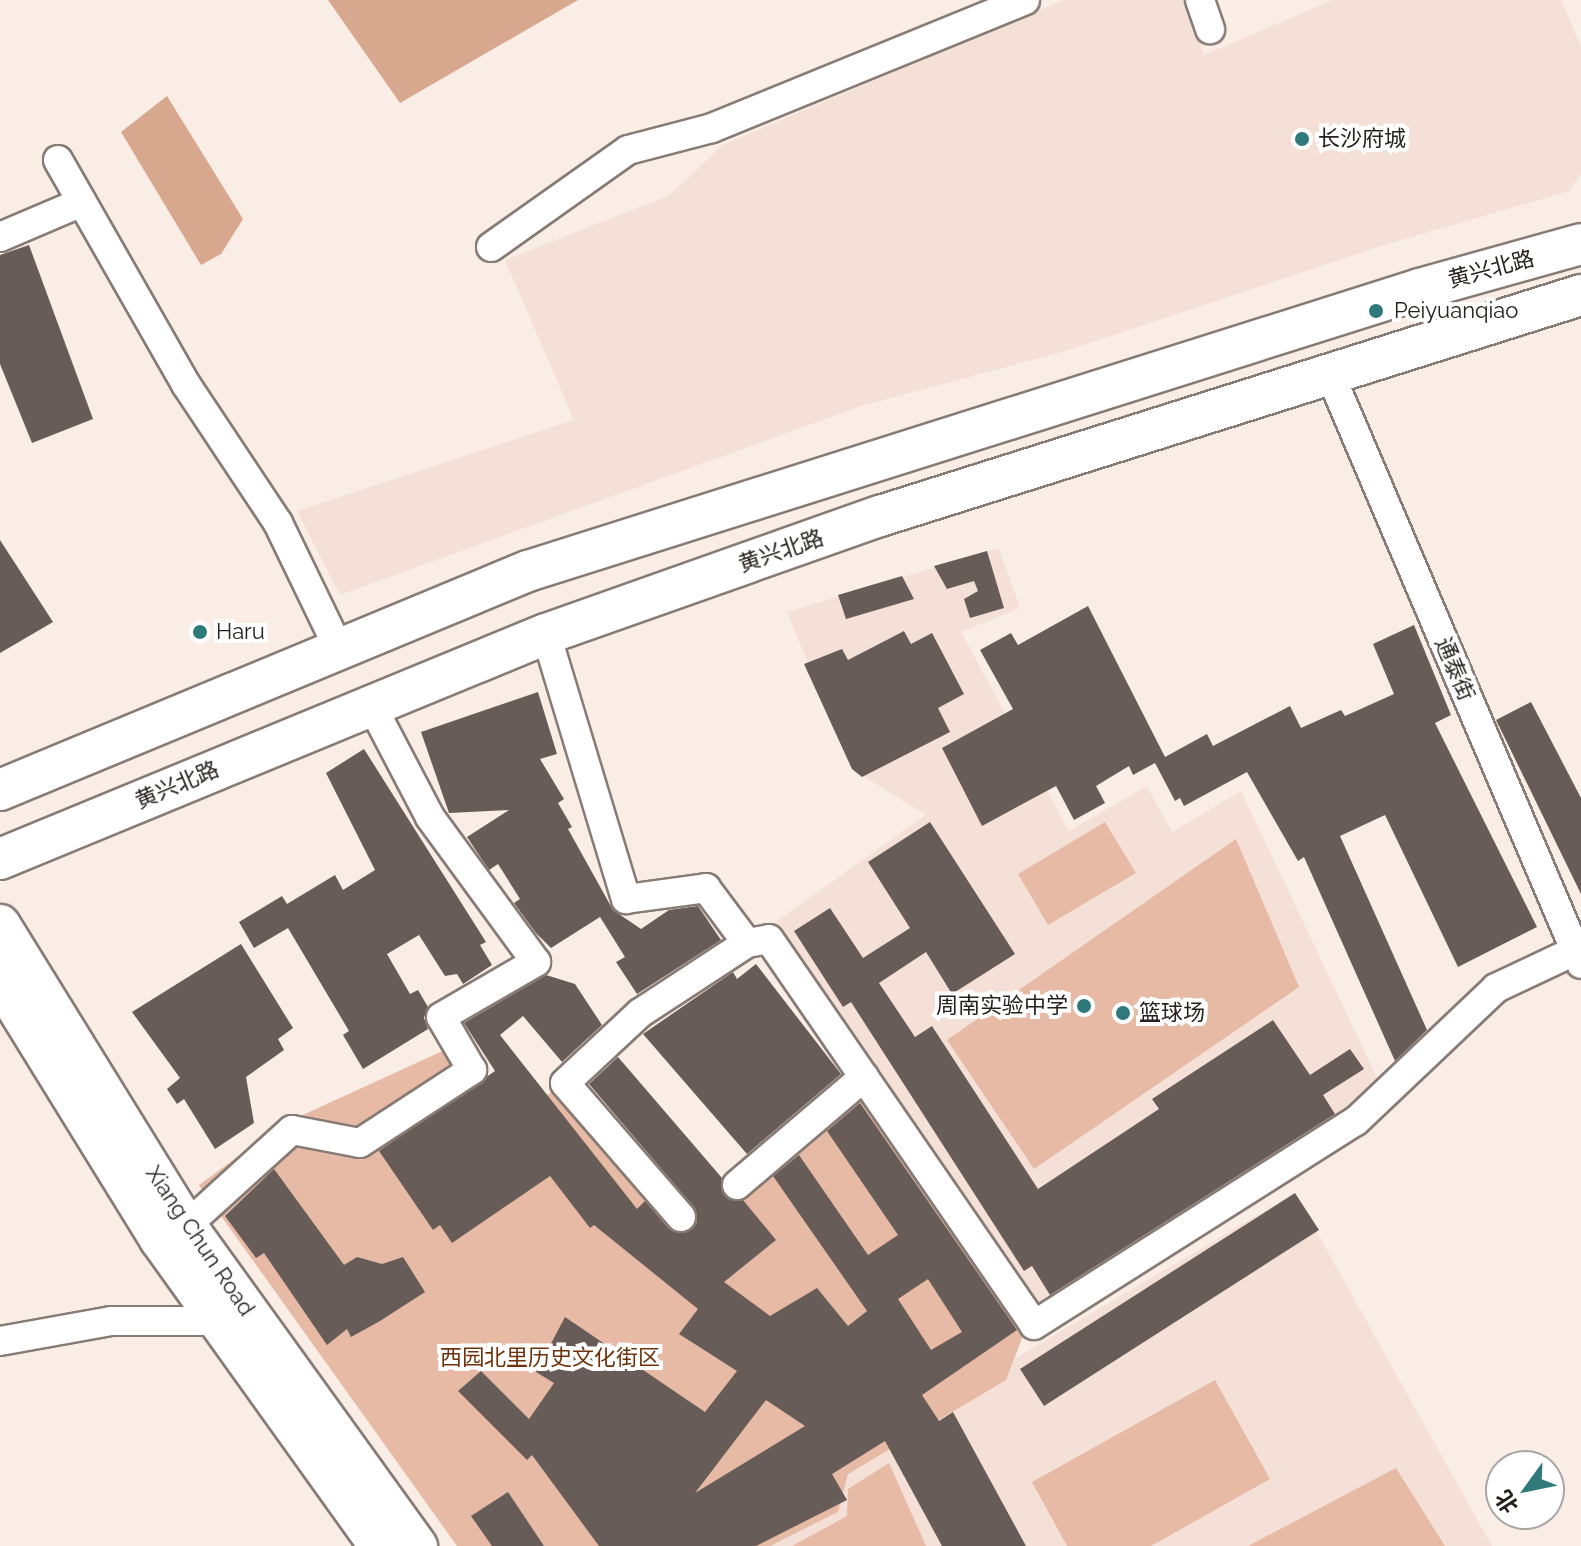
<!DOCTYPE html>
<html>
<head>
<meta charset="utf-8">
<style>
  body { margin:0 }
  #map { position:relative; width:1581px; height:1546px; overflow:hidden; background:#faede6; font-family:Raleway,"Noto Sans SC",sans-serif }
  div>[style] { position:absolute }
  .built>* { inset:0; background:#f4e0d6 }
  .green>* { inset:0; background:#e6baa5 }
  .forest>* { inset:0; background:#d7a78e }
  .building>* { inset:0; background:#675c57 }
  .roads { filter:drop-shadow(2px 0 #867b75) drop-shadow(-2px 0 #867b75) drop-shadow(0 2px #867b75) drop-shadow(0 -2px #867b75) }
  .street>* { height:28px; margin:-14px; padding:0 14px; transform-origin:14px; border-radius:14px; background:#fff }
  .secondary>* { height:40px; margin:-20px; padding:0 20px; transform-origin:20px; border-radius:20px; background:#fff }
  .dots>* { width:22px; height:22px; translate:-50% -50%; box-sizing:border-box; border:4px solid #fff; border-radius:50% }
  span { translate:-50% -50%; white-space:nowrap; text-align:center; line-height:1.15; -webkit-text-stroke:8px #fff; paint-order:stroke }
  .poi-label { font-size:22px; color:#26211f }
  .left { translate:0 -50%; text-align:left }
  .right { translate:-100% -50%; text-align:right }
  .street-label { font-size:22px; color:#26211f }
  .park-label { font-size:22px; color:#6d310b }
  .north { position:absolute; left:1485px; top:1450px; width:80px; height:80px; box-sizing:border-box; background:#fff; border:2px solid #a8a6a5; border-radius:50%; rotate:237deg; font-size:22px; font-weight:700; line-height:32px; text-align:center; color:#26211f }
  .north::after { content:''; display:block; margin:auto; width:28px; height:36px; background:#30797b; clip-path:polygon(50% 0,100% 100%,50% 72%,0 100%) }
</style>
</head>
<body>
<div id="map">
  <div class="built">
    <i style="clip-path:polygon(1063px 0,1185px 0,1204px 55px,1333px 0,1561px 0,1581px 46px,1581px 174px,1569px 191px,1381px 246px,1062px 352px,861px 406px,340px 595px,297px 511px,574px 420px,505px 260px,668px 196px,723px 145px)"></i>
    <i style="clip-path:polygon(999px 548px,1020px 608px,961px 632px,1069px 831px,1147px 786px,1172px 832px,1241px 791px,1381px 1086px,1037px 1317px,770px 926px,926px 815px,852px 769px,787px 612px)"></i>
    <i style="clip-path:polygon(1295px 1193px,1492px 1546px,697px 1546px)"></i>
  </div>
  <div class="green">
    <i style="clip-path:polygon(1105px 822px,1136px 873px,1048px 925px,1018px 874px)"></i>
    <i style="clip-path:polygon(1236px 839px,1299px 987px,1034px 1169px,947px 1040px)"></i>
    <i style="clip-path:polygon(449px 1048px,503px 1119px,554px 1091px,639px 1191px,686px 1226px,859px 1087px,1024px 1333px,1006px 1380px,848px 1474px,838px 1512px,770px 1546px,457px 1546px,199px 1185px,281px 1125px)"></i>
    <i style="clip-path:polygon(1215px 1380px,1270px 1479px,1151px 1546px,1067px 1546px,1032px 1482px)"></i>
    <i style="clip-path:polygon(889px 1463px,926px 1546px,792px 1546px,847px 1516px,848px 1489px)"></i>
    <i style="clip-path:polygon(1396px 1468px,1445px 1546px,1248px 1546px)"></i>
  </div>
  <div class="forest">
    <i style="clip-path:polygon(328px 0,578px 0,400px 103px)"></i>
    <i style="clip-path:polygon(167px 96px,243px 219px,221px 254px,201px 265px,121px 132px)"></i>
  </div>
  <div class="building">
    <i style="clip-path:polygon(29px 245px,93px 419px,32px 443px,0 364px,0 255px)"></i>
    <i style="clip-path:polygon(0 540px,53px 622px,0 653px)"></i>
    <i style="clip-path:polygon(987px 551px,1004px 608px,970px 618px,964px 599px,978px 591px,974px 581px,947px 589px,934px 566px)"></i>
    <i style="clip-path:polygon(902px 576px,914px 599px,846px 619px,838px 595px)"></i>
    <i style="clip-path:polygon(1088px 606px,1165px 757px,1207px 734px,1213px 746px,1290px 706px,1301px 728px,1341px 710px,1345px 716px,1394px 694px,1373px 644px,1414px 625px,1451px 715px,1435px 723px,1537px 927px,1458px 967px,1385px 815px,1340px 836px,1427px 1030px,1395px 1061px,1304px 857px,1298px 861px,1247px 772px,1184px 806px,1180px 798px,1175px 801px,1155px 763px,1133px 775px,1129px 766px,1096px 786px,1105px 803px,1074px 820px,1056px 786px,982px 826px,942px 748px,1013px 709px,980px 650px,1011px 633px,1018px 645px)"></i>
    <i style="clip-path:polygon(904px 631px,911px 644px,932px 633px,964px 694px,938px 708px,950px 732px,862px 777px,852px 769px,804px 664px,842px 649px,848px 660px)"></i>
    <i style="clip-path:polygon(538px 692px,557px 754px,540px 759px,564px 799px,558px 803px,572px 827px,568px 829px,613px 910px,641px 929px,669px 910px,698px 906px,721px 940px,637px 994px,616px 962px,625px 957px,600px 917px,551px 948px,536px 933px,514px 903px,520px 899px,498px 864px,489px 870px,467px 837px,509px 810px,449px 813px,421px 732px)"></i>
    <i style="clip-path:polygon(1531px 702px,1581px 798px,1581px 894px,1496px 720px)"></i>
    <i style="clip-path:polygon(364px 749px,486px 942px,480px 945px,492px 965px,463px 984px,457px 974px,445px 976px,419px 935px,387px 954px,410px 994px,418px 990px,428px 1007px,424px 1018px,428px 1029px,363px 1069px,343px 1035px,349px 1031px,288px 928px,254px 948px,239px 922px,282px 896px,287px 904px,335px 875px,343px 890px,375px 870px,326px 773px)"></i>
    <i style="clip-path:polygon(930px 822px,1015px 954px,952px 994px,926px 952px,879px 983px,915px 1037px,932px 1026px,1038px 1189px,1159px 1109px,1152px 1099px,1273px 1020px,1310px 1075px,1350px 1049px,1364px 1069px,1323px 1095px,1335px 1114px,1050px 1295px,1032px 1266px,1024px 1271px,851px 1002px,843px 1007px,794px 931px,830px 908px,863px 958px,910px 928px,868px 862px)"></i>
    <i style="clip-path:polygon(241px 944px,293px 1028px,278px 1039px,284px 1050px,246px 1077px,254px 1123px,215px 1149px,184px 1099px,177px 1104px,167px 1089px,180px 1078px,132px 1012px)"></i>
    <i style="clip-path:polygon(756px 964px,841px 1074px,747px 1154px,643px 1034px,733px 972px,737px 979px)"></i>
    <i style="clip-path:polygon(evenodd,546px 975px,575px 984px,602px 1025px,562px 1062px,523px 1016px,500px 1035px,637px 1209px,645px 1201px,669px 1229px,685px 1233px,697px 1223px,694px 1207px,589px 1084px,618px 1057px,722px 1178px,725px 1197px,743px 1200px,776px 1240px,724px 1282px,770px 1316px,817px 1288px,848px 1326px,867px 1311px,773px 1176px,799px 1155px,868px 1255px,898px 1235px,827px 1131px,860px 1103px,1017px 1330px,922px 1395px,939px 1421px,953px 1412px,1026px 1546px,942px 1546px,885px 1441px,832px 1474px,847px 1500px,756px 1546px,599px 1546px,532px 1455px,527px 1460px,458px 1391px,481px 1371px,529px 1419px,554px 1383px,536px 1372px,565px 1317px,705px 1412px,737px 1371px,679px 1334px,698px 1309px,594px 1225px,590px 1228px,550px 1176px,452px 1243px,440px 1225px,433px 1230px,379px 1151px,495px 1071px,464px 1023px,546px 975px,928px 1279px,962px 1332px,931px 1350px,898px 1299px,928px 1279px,546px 975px,766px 1400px,805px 1426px,695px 1493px,766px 1400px)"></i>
    <i style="clip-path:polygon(274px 1169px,344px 1265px,357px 1257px,382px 1264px,403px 1257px,425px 1292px,380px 1321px,351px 1337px,347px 1329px,327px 1345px,264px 1253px,256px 1258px,225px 1216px)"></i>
    <i style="clip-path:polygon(1295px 1193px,1319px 1230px,1044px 1406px,1020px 1369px)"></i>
    <i style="clip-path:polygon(508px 1492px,544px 1546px,492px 1546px,471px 1516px)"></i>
  </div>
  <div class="roads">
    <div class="street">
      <i style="left:1200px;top:0;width:31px;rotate:71deg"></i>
      <i style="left:58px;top:160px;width:260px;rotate:60.3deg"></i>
      <i style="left:187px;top:386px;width:164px;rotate:56.4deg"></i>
      <i style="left:278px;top:523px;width:140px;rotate:64.2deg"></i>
      <i style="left:0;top:237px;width:89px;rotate:-23.1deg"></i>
      <i style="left:491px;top:247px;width:168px;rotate:-35.3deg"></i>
      <i style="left:628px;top:150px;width:87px;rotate:-14.7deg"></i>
      <i style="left:712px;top:128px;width:338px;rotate:-22.2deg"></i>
      <i style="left:1330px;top:374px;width:641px;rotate:66.95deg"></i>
      <i style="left:546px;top:634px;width:277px;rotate:73.2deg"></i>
      <i style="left:626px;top:899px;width:81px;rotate:-7.8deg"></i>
      <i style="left:706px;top:888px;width:69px;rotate:53.3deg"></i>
      <i style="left:747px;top:943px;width:22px;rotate:-10deg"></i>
      <i style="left:769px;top:939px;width:468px;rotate:55.5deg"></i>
      <i style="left:1034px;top:1325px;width:381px;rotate:-32.4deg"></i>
      <i style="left:1356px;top:1121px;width:193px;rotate:-43.5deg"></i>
      <i style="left:1496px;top:988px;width:94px;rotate:-25.2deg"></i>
      <i style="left:737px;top:1185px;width:167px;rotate:-40.4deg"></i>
      <i style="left:681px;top:1217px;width:177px;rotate:-130.9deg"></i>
      <i style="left:565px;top:1083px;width:103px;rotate:-43deg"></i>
      <i style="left:640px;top:1013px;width:128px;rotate:-33.2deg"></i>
      <i style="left:186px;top:1226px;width:143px;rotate:-42.2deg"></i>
      <i style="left:292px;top:1130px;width:69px;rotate:10.8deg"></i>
      <i style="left:360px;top:1143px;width:134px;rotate:-33.1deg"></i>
      <i style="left:472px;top:1070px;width:61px;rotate:-120.3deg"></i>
      <i style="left:441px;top:1017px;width:110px;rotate:-30.1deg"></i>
      <i style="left:536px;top:962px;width:180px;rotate:-126.2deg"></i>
      <i style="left:430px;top:817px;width:127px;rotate:-117.6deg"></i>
      <i style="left:0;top:1341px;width:113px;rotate:-10.2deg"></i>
      <i style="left:111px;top:1321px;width:108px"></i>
    </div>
    <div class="secondary">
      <i style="left:0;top:790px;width:572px;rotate:-22.53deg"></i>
      <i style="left:528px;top:571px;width:936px;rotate:-17.54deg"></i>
      <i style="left:1420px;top:289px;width:167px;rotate:-15.6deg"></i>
      <i style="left:0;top:859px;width:591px;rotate:-22.4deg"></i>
      <i style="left:546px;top:634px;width:354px;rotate:-19.5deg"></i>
      <i style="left:880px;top:516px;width:735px;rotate:-17.5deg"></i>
      <i style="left:0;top:925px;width:354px;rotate:58.3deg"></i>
      <i style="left:186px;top:1226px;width:395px;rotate:54.2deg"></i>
      <i style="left:0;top:980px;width:304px;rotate:58.3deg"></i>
      <i style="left:160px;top:1239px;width:378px;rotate:54.4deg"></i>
    </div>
  </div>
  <div class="dots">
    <i style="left:1302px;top:139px;background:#30797b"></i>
    <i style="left:1376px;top:311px;background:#30797b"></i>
    <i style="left:200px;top:632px;background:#30797b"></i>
    <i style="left:1084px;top:1006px;background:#30797b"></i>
    <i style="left:1123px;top:1013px;background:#30797b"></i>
  </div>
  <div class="poi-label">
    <span class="left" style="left:1318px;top:139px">长沙府城</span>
    <span class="left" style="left:1394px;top:311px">Peiyuanqiao</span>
    <span class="left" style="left:216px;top:632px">Haru</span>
    <span class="right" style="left:1068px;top:1006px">周南实验中学</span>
    <span class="left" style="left:1139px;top:1013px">篮球场</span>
  </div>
  <div class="street-label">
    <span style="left:1491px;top:269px;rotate:-15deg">黄兴北路</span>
    <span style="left:781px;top:551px;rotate:-19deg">黄兴北路</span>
    <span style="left:1455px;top:669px;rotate:67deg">通泰街</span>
    <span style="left:177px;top:785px;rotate:-23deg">黄兴北路</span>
    <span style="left:200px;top:1241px;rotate:56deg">Xiang Chun Road</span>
  </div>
  <div class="park-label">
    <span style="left:550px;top:1358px">西园北里历史文化街区</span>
  </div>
  <div class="north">北</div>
</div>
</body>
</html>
